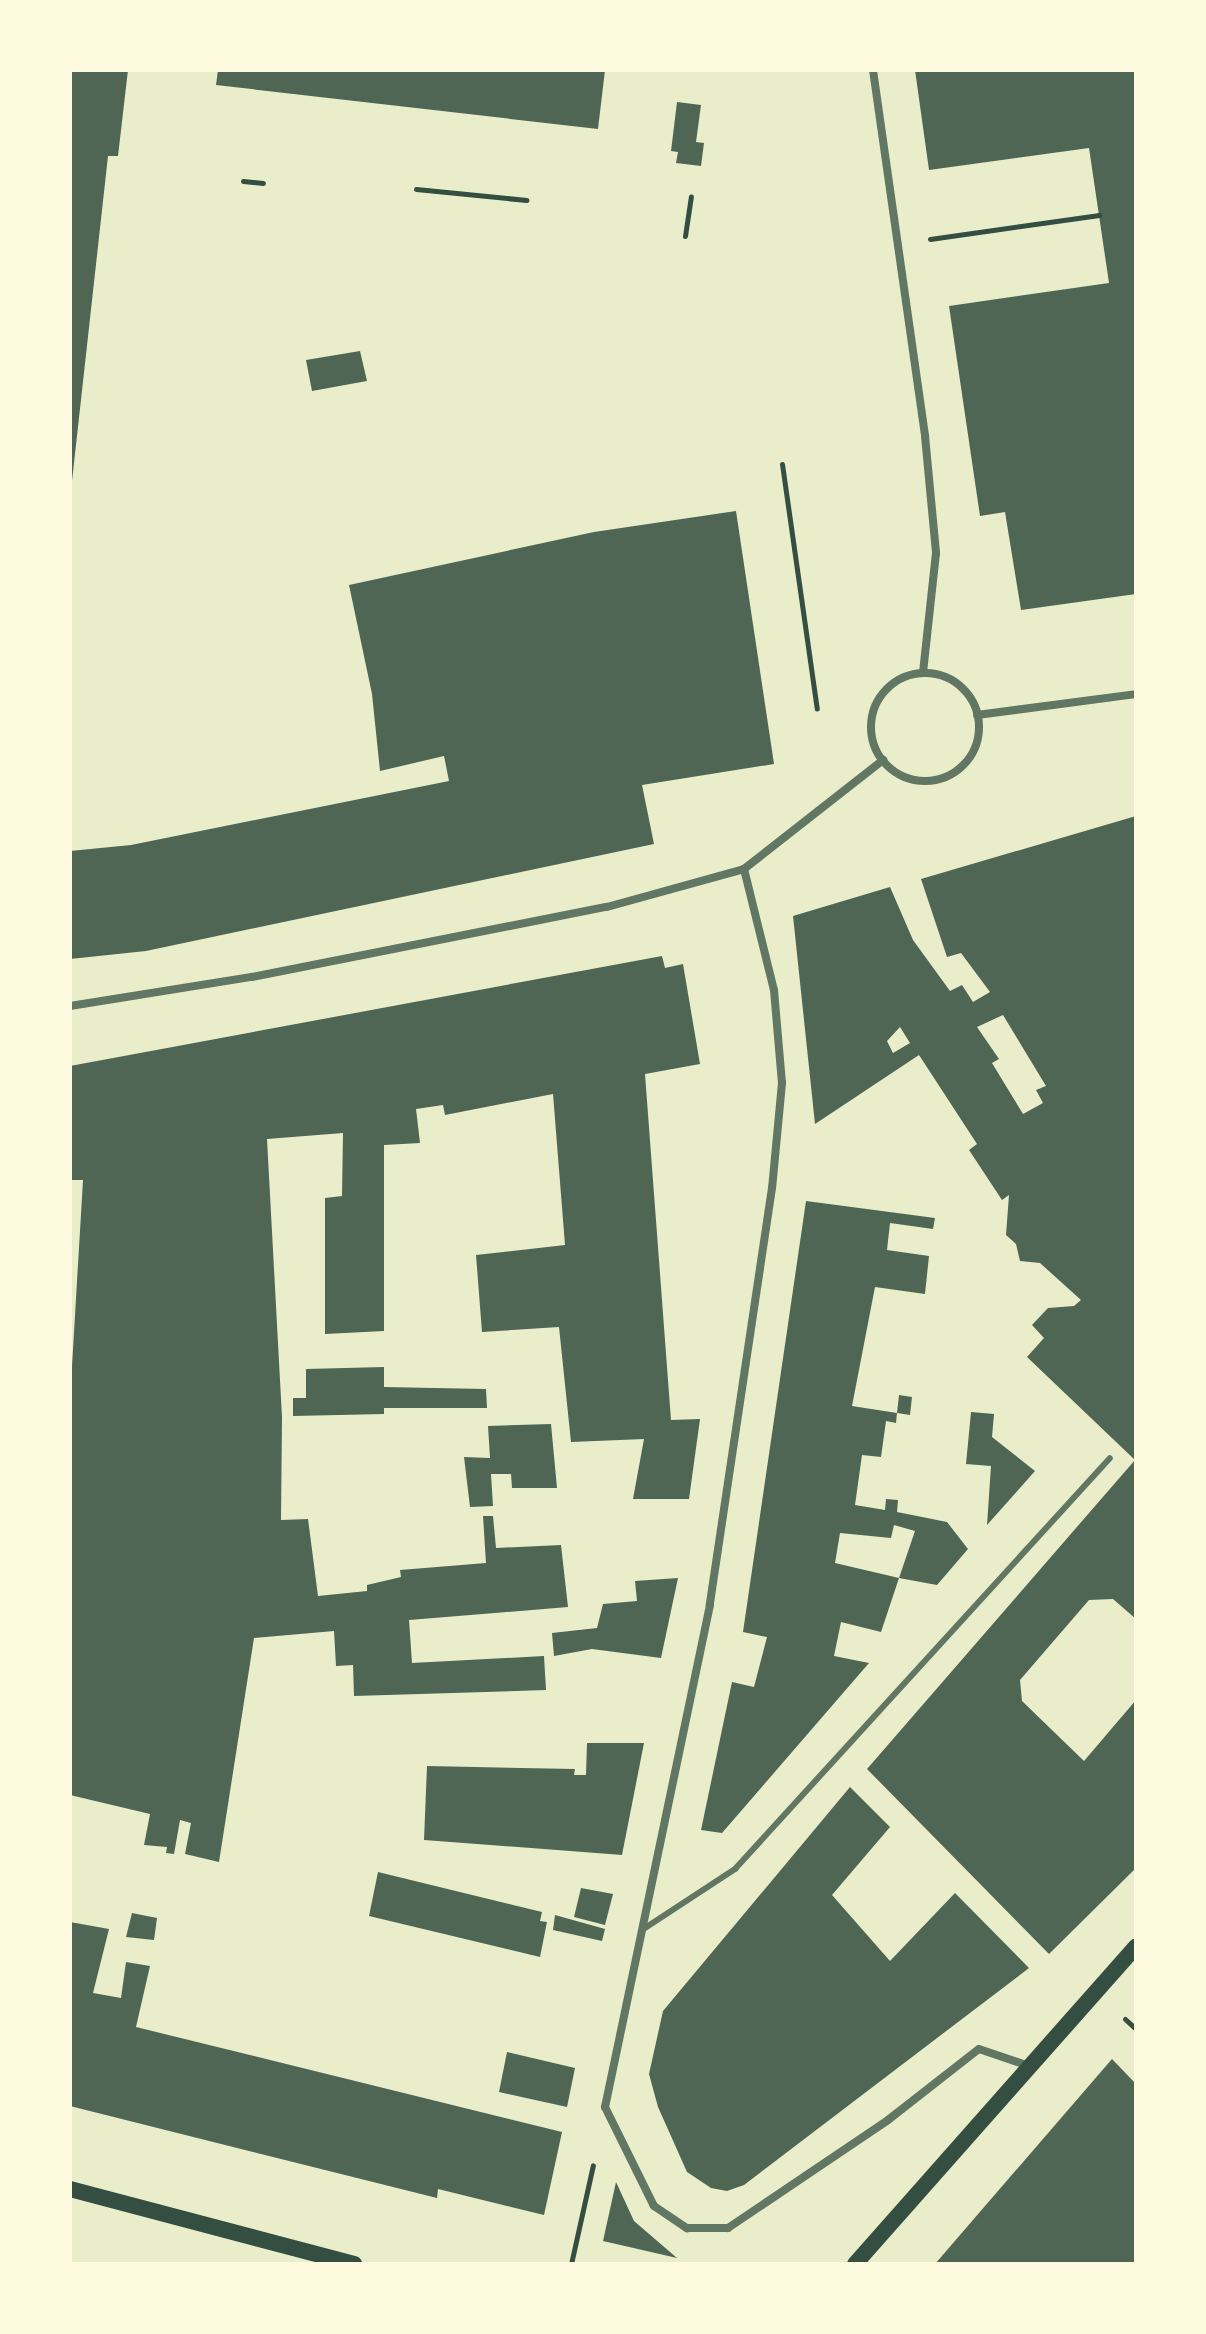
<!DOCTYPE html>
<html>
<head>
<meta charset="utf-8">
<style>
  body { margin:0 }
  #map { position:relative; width:1206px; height:2334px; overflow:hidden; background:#e9edc9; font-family:"Asap Condensed",sans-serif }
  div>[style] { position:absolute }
  .building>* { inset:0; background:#4f6655 }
  .path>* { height:5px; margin:-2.5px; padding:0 2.5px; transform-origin:2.5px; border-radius:2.5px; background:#344e41 }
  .service>* { height:6px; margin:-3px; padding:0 3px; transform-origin:3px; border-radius:3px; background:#617663 }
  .minor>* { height:8px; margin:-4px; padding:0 4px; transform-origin:4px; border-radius:4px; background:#617663 }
  .minor>.ring { margin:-4px; padding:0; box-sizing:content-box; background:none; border:8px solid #617663; border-radius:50% }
  .secondary>* { height:16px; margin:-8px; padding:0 8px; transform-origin:8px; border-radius:8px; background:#344e41 }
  span { translate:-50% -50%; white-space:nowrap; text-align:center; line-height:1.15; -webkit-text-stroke:6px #fefae0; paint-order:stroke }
  .frame { position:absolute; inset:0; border:72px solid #fefae0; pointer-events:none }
</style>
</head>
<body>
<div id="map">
  <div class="building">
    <i style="clip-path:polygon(70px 70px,128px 70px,118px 156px,108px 156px,72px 481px)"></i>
    <i style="clip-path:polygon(218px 70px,605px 70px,598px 129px,216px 85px)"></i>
    <i style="clip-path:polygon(915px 70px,1136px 70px,1136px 594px,1021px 610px,1005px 512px,980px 516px,949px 306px,1109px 283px,1089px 148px,929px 170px)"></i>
    <i style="clip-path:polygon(677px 102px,701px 105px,696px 142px,704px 143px,701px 166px,676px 163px,678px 152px,671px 151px)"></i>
    <i style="clip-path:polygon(360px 351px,367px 381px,312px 391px,306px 360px)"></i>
    <i style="clip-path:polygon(736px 511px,774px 764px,642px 785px,654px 844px,146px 951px,70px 959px,70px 851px,131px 845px,449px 781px,444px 756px,380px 771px,372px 694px,349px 585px,594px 532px)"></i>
    <i style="clip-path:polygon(evenodd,1136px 816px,1136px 1619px,1113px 1599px,1089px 1600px,1020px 1680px,1022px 1701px,1084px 1761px,1136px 1700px,1136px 1868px,1049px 1954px,867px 1769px,1135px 1460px,1027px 1357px,1044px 1338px,1032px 1325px,1048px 1308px,1074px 1306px,1081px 1300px,1040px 1263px,1020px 1261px,1016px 1244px,1006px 1235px,1009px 1195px,1002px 1200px,969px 1150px,977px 1144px,919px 1055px,815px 1124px,793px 916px,890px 887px,913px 940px,950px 991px,962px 985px,973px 1002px,990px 992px,961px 953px,947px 957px,921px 879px,1136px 816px,1003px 1015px,1046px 1086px,1036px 1090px,1043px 1103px,1023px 1114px,992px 1063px,999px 1059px,977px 1027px,1003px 1015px,1136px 816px,900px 1027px,910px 1043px,893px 1053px,887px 1041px,900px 1027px)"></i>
    <i style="clip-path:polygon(662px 956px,665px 968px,683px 964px,700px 1064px,645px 1074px,671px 1420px,700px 1419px,689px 1499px,633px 1499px,644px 1439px,571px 1442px,559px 1327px,482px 1332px,476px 1255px,565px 1245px,553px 1094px,445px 1115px,443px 1105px,416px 1109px,420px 1143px,384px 1145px,384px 1331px,325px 1334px,325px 1198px,342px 1196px,343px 1133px,267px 1139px,282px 1417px,281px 1520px,308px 1519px,318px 1596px,367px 1591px,367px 1585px,401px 1577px,400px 1570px,486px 1563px,483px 1516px,493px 1516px,496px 1548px,561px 1545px,568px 1607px,409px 1620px,412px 1663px,544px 1656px,546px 1690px,354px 1696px,353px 1665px,336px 1666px,334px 1631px,254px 1638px,219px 1862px,185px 1854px,191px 1823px,180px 1820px,174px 1854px,166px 1853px,167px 1847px,144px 1845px,150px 1814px,70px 1795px,70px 1400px,83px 1180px,70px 1180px,70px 1066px)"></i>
    <i style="clip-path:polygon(806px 1201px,935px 1218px,933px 1229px,890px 1223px,887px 1250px,929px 1256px,925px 1294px,875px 1287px,852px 1406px,897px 1413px,899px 1395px,912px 1397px,910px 1415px,897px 1413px,896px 1423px,886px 1421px,881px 1457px,862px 1455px,855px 1505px,885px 1510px,886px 1499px,898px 1500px,897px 1512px,947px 1522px,968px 1549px,937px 1585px,899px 1578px,915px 1531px,894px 1525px,891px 1538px,840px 1533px,835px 1563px,899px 1578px,881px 1632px,841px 1622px,834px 1656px,869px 1663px,722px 1833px,701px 1830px,732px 1682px,754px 1687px,767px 1637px,743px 1632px)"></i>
    <i style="clip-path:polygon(384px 1367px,384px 1387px,486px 1389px,487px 1408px,384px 1408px,384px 1414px,293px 1416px,293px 1398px,306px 1398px,306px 1369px)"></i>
    <i style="clip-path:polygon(971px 1412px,994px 1414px,992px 1437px,1035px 1471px,987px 1525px,991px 1466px,966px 1464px)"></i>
    <i style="clip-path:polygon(551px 1424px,557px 1488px,512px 1488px,511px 1474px,491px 1474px,493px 1506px,470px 1507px,464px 1457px,490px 1458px,488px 1426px)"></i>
    <i style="clip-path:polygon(678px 1578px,661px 1658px,592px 1649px,554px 1656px,552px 1633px,597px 1628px,603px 1604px,637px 1601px,635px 1581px)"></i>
    <i style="clip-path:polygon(587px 1743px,644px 1743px,622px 1855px,424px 1840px,427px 1766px,575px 1769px,574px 1775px,586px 1775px)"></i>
    <i style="clip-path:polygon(850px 1787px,890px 1827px,832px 1895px,890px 1961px,955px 1893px,1029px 1968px,744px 2185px,727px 2191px,711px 2188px,687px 2172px,658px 2107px,649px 2074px,663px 2011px)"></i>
    <i style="clip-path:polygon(378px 1872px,542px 1912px,540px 1921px,547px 1922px,540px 1957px,369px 1916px)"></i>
    <i style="clip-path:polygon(581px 1888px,613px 1894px,605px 1925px,574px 1917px)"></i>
    <i style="clip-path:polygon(132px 1913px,157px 1918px,154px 1940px,126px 1937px)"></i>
    <i style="clip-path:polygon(555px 1915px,605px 1929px,602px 1941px,553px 1930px)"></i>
    <i style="clip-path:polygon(70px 1922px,109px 1929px,93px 1993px,121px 1998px,126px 1962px,150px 1966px,136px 2027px,562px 2132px,544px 2215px,438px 2189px,437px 2198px,70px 2106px)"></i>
    <i style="clip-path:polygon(507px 2052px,575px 2068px,567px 2107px,499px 2092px)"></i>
    <i style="clip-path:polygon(1112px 2059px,1136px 2084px,1136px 2264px,935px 2264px)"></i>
    <i style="clip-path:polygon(616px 2182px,634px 2221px,677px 2258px,603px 2241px)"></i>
  </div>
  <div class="path">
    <i style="left:243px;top:181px;width:20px;rotate:6deg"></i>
    <i style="left:416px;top:189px;width:111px;rotate:5.7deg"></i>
    <i style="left:685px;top:236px;width:40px;rotate:-81.5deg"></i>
    <i style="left:930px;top:239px;width:171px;rotate:-8.1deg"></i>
    <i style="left:782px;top:464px;width:247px;rotate:81.9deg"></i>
    <i style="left:1125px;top:2019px;width:15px;rotate:42deg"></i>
    <i style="left:571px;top:2264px;width:101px;rotate:-77.5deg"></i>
  </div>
  <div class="service">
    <i style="left:645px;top:1928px;width:108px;rotate:-33.2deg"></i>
    <i style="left:735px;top:1869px;width:556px;rotate:-47.62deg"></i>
  </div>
  <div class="minor">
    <i style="left:873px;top:70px;width:370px;rotate:81.9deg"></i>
    <i style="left:925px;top:436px;width:118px;rotate:84.6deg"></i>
    <i style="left:936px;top:553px;width:120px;rotate:96.2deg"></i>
    <i class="ring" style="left:871px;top:673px;width:100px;height:100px"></i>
    <i style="left:977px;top:715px;width:160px;rotate:-7.5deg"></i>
    <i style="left:744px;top:869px;width:125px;rotate:76.1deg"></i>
    <i style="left:774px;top:990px;width:93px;rotate:85.1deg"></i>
    <i style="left:782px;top:1083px;width:105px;rotate:95.4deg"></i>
    <i style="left:772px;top:1188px;width:422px;rotate:98.5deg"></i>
    <i style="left:710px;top:1605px;width:513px;rotate:101.81deg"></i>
    <i style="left:605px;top:2107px;width:110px;rotate:63.7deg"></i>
    <i style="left:654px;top:2206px;width:40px;rotate:34deg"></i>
    <i style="left:687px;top:2228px;width:41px"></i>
    <i style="left:728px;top:2228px;width:193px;rotate:-34deg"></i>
    <i style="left:888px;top:2120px;width:115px;rotate:-38deg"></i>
    <i style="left:979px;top:2049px;width:53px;rotate:18.8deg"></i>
    <i style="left:70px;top:1006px;width:184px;rotate:-9.1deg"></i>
    <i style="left:252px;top:977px;width:362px;rotate:-11.2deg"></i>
    <i style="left:607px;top:907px;width:142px;rotate:-15.5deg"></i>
    <i style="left:744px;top:869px;width:177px;rotate:-38.1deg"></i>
  </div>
  <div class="secondary">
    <i style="left:70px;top:2189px;width:294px;rotate:14.8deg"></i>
    <i style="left:855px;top:2264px;width:424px;rotate:-48.5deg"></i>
  </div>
  <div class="frame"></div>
</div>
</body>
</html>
